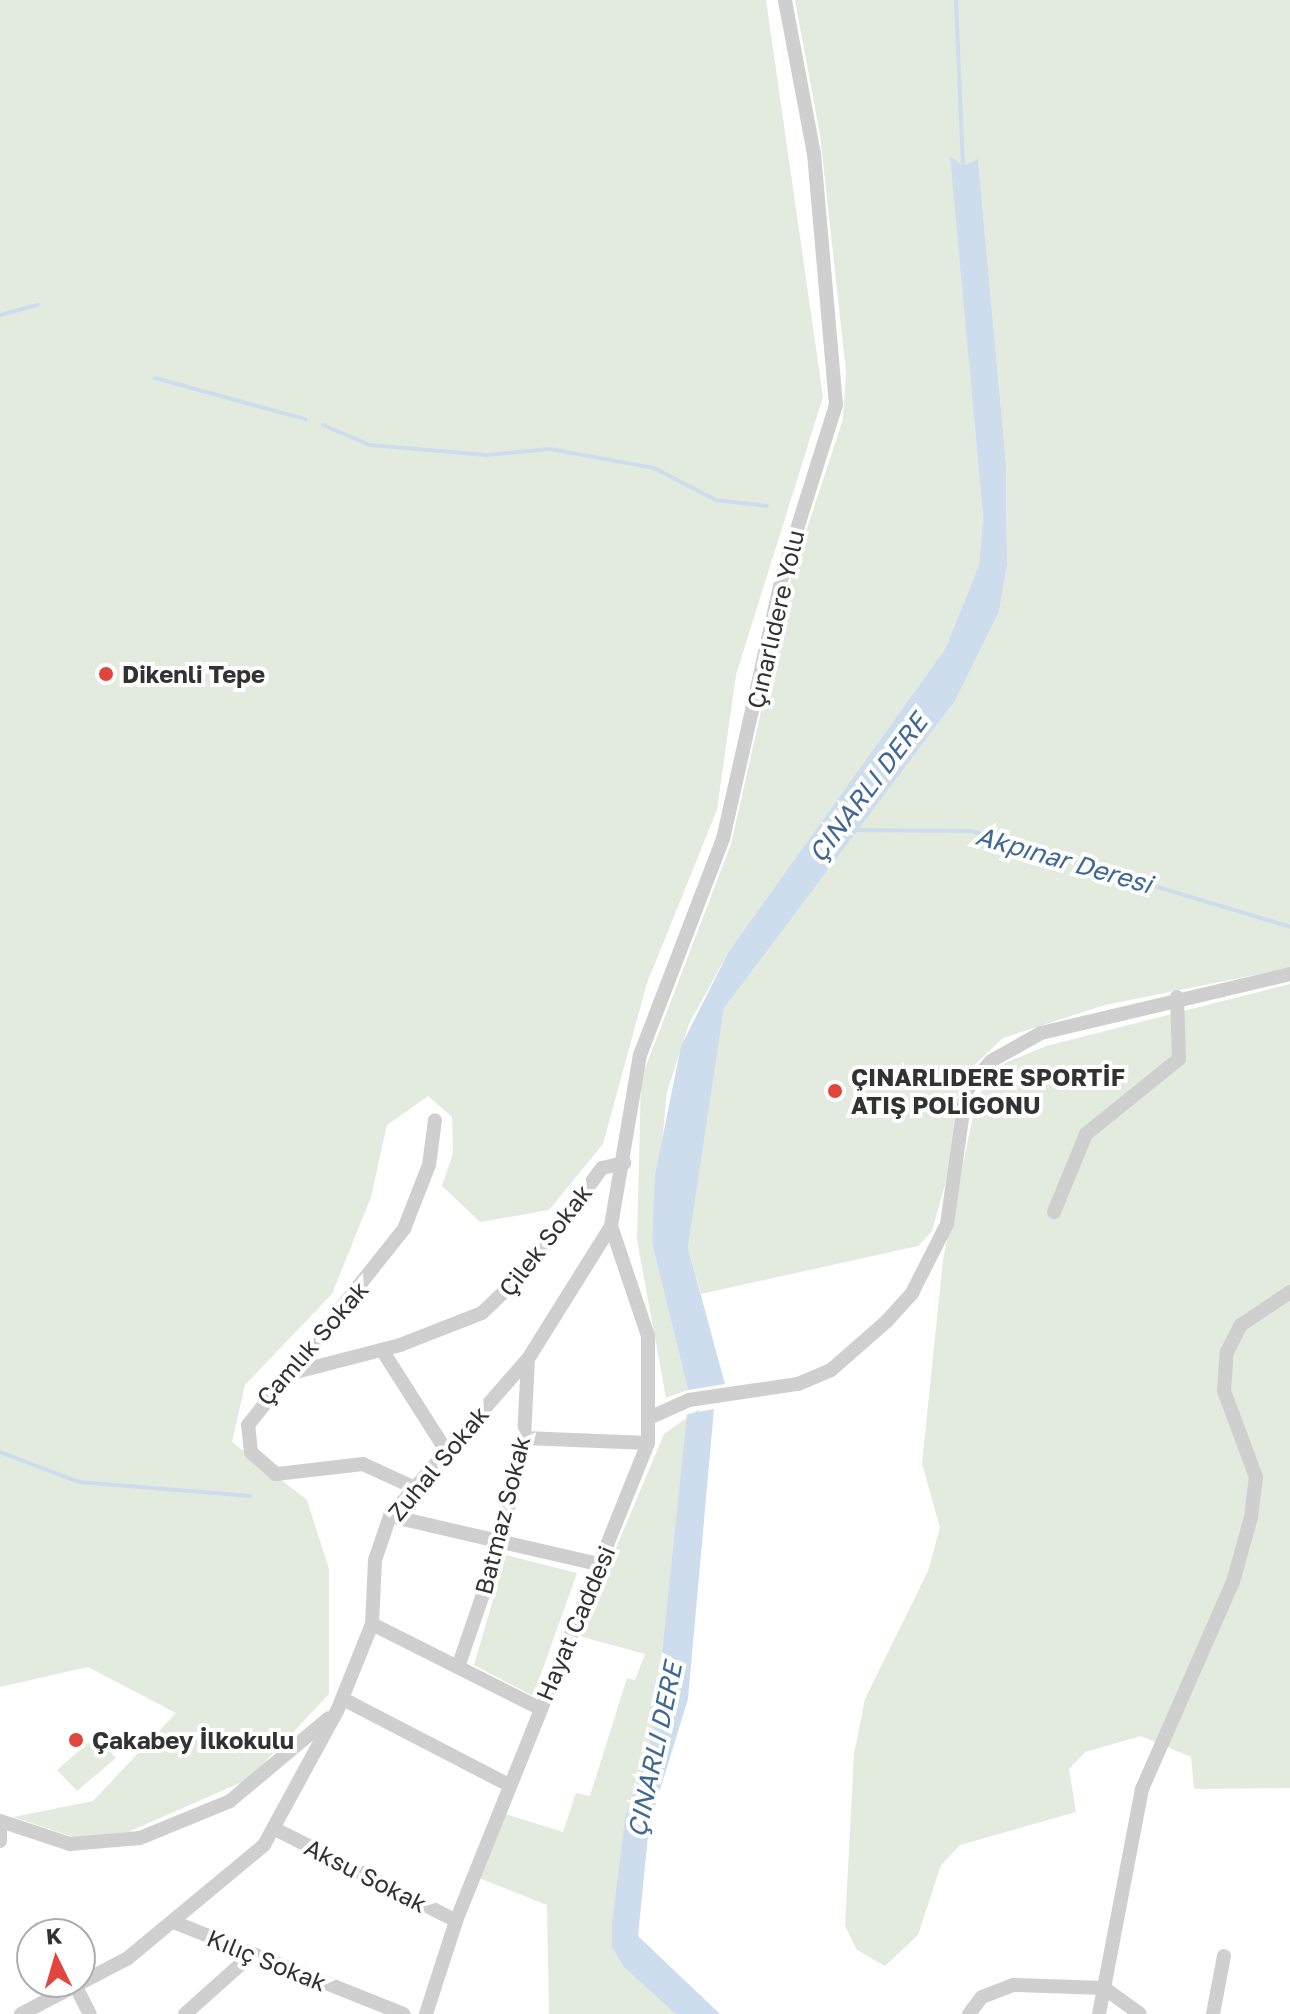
<!DOCTYPE html>
<html>
<head>
<meta charset="utf-8">
<style>
  body { margin:0 }
  #map { position:relative; width:1290px; height:2014px; overflow:hidden; background:#fff; font-family:"Golos Text",sans-serif }
  div>[style] { position:absolute }
  .green>* { inset:0; background:#e3ebde }
  .water>* { inset:0; background:#cedded }
  .stream>* { height:4px; margin:-2px; padding:0 2px; transform-origin:2px; border-radius:2px; background:#cedded }
  .minor>* { height:14px; margin:-7px; padding:0 7px; transform-origin:7px; border-radius:7px; background:#cfcfcf }
  .dots>* { width:22px; height:22px; translate:-50% -50%; box-sizing:border-box; border:4px solid #fff; border-radius:50% }
  span { translate:-50% -50%; white-space:nowrap; text-align:center; line-height:1.15; -webkit-text-stroke:8px #fff; paint-order:stroke }
  .street-label { font-size:24px; color:#323232 }
  .poi-label { font-size:24px; color:#323232; font-weight:700 }
  .left { translate:0 -50%; text-align:left }
  .water-label { font-size:26px; color:#406894; font-style:italic }
  .north { position:absolute; left:16px; top:1918px; width:80px; height:80px; box-sizing:border-box; background:#fff; border:2px solid #adadad; border-radius:50%; rotate:355deg; font-size:22px; font-weight:700; line-height:32px; text-align:center; color:#323232 }
  .north::after { content:''; display:block; margin:auto; width:28px; height:36px; background:#e2453b; clip-path:polygon(50% 0,100% 100%,50% 72%,0 100%) }
</style>
</head>
<body>
<div id="map">
  <div class="green">
    <i style="clip-path:polygon(0 0,766px 0,823px 397px,736px 675px,717px 810px,647px 983px,603px 1144px,549px 1210px,480px 1222px,442px 1186px,453px 1153px,452px 1117px,428px 1096px,387px 1125px,371px 1197px,332px 1294px,245px 1385px,232px 1442px,307px 1500px,329px 1569px,329px 1694px,249px 1779px,128px 1832px,73px 1837px,13px 1817px,93px 1801px,176px 1713px,88px 1667px,0 1687px)"></i>
    <i style="clip-path:polygon(795px 0,1290px 0,1290px 968px,1105px 1005px,1003px 1038px,960px 1079px,946px 1181px,932px 1231px,918px 1246px,701px 1294px,688px 1248px,724px 1007px,955px 701px,999px 612px,1007px 566px,1006px 463px,978px 160px,963px 166px,951px 157px,983px 516px,979px 565px,945px 649px,729px 951px,689px 1024px,667px 1092px,652px 1243px,688px 1390px,666px 1398px,637px 1240px,641px 1079px,731px 844px,792px 574px,843px 419px,846px 372px,820px 135px)"></i>
    <i style="clip-path:polygon(1290px 984px,1290px 1788px,1194px 1789px,1191px 1757px,1141px 1736px,1085px 1752px,1069px 1769px,1076px 1812px,960px 1845px,941px 1865px,918px 1935px,885px 1966px,857px 1950px,845px 1926px,854px 1754px,865px 1699px,928px 1571px,940px 1528px,922px 1463px,943px 1260px,977px 1097px,1005px 1063px,1046px 1046px)"></i>
    <i style="clip-path:polygon(699px 1409px,628px 1931px,701px 2014px,549px 2014px,547px 1905px,474px 1876px,499px 1812px,563px 1832px,576px 1793px,590px 1796px,627px 1678px,635px 1680px,645px 1654px,579px 1636px,664px 1434px)"></i>
    <i style="clip-path:polygon(506px 1555px,577px 1573px,533px 1696px,474px 1665px)"></i>
    <i style="clip-path:polygon(96px 1736px,116px 1758px,77px 1791px,57px 1770px)"></i>
  </div>
  <div class="water">
    <i style="clip-path:polygon(950px 156px,963px 166px,978px 159px,1006px 463px,1007px 566px,999px 612px,955px 701px,724px 1008px,688px 1248px,725px 1384px,688px 1390px,652px 1243px,655px 1175px,681px 1046px,729px 951px,945px 649px,979px 565px,983px 516px)"></i>
    <i style="clip-path:polygon(714px 1409px,688px 1699px,649px 1826px,638px 1936px,720px 2014px,676px 2014px,624px 1967px,612px 1947px,612px 1924px,625px 1818px,654px 1731px,687px 1414px)"></i>
  </div>
  <div class="stream">
    <i style="left:956px;top:0;width:166px;rotate:87.6deg"></i>
    <i style="left:0;top:315px;width:39px;rotate:-15deg"></i>
    <i style="left:155px;top:378px;width:156px;rotate:15.3deg"></i>
    <i style="left:323px;top:425px;width:51px;rotate:23.1deg"></i>
    <i style="left:370px;top:445px;width:117px;rotate:4.9deg"></i>
    <i style="left:487px;top:455px;width:63px;rotate:-5.4deg"></i>
    <i style="left:550px;top:449px;width:106px;rotate:10.4deg"></i>
    <i style="left:654px;top:468px;width:70px;rotate:27.3deg"></i>
    <i style="left:716px;top:500px;width:51px;rotate:6.7deg"></i>
    <i style="left:851px;top:830px;width:120px;rotate:0.5deg"></i>
    <i style="left:971px;top:831px;width:333px;rotate:16.7deg"></i>
    <i style="left:0;top:1452px;width:85px;rotate:20.8deg"></i>
    <i style="left:79px;top:1482px;width:172px;rotate:4.7deg"></i>
  </div>
  <div class="minor">
    <i style="left:1054px;top:1212px;width:84px;rotate:-67.7deg"></i>
    <i style="left:1086px;top:1134px;width:119px;rotate:-38.9deg"></i>
    <i style="left:1179px;top:1059px;width:62px;rotate:-91.8deg"></i>
    <i style="left:382px;top:1350px;width:117px;rotate:57.5deg"></i>
    <i style="left:288px;top:1374px;width:116px;rotate:-14.5deg"></i>
    <i style="left:400px;top:1345px;width:88px;rotate:-21.3deg"></i>
    <i style="left:482px;top:1313px;width:65px;rotate:-43.8deg"></i>
    <i style="left:529px;top:1268px;width:124px;rotate:-53.9deg"></i>
    <i style="left:602px;top:1168px;width:23px;rotate:-13deg"></i>
    <i style="left:651px;top:1417px;width:42px;rotate:-24.1deg"></i>
    <i style="left:689px;top:1400px;width:110px;rotate:-8.4deg"></i>
    <i style="left:798px;top:1384px;width:36px;rotate:-23deg"></i>
    <i style="left:831px;top:1370px;width:74px;rotate:-41.2deg"></i>
    <i style="left:887px;top:1321px;width:38px;rotate:-48deg"></i>
    <i style="left:912px;top:1293px;width:77px;rotate:-63.1deg"></i>
    <i style="left:947px;top:1224px;width:134px;rotate:-81.9deg"></i>
    <i style="left:966px;top:1091px;width:39px;rotate:-50deg"></i>
    <i style="left:991px;top:1061px;width:57px;rotate:-29.2deg"></i>
    <i style="left:1041px;top:1033px;width:256px;rotate:-13.3deg"></i>
    <i style="left:524px;top:1438px;width:124px;rotate:2.3deg"></i>
    <i style="left:413px;top:1487px;width:55px;rotate:-155.3deg"></i>
    <i style="left:363px;top:1464px;width:88px;rotate:173.4deg"></i>
    <i style="left:276px;top:1474px;width:33px;rotate:-139deg"></i>
    <i style="left:251px;top:1452px;width:27px;rotate:-96deg"></i>
    <i style="left:248px;top:1425px;width:251px;rotate:-51.5deg"></i>
    <i style="left:404px;top:1229px;width:69px;rotate:-68.7deg"></i>
    <i style="left:429px;top:1165px;width:45px;rotate:-82.4deg"></i>
    <i style="left:390px;top:1516px;width:213px;rotate:13deg"></i>
    <i style="left:372px;top:1624px;width:187px;rotate:26.7deg"></i>
    <i style="left:458px;top:1667px;width:129px;rotate:-71deg"></i>
    <i style="left:500px;top:1545px;width:110px;rotate:-77.4deg"></i>
    <i style="left:524px;top:1438px;width:79px;rotate:-87.1deg"></i>
    <i style="left:343px;top:1699px;width:187px;rotate:27.4deg"></i>
    <i style="left:0;top:1821px;width:74px;rotate:18.2deg"></i>
    <i style="left:70px;top:1844px;width:70px;rotate:-4.9deg"></i>
    <i style="left:140px;top:1838px;width:97px;rotate:-22.3deg"></i>
    <i style="left:230px;top:1801px;width:129px;rotate:-40deg"></i>
    <i style="left:0;top:1823px;width:18px;rotate:90deg"></i>
    <i style="left:275px;top:1829px;width:203px;rotate:26.9deg"></i>
    <i style="left:176px;top:1923px;width:245px;rotate:21.8deg"></i>
    <i style="left:77px;top:1989px;width:28px;rotate:63deg"></i>
    <i style="left:21px;top:2014px;width:121px;rotate:-27.6deg"></i>
    <i style="left:128px;top:1958px;width:177px;rotate:-39.7deg"></i>
    <i style="left:264px;top:1845px;width:153px;rotate:-61.4deg"></i>
    <i style="left:337px;top:1711px;width:94px;rotate:-68.1deg"></i>
    <i style="left:372px;top:1624px;width:64px;rotate:-87.3deg"></i>
    <i style="left:375px;top:1560px;width:46px;rotate:-71.2deg"></i>
    <i style="left:390px;top:1516px;width:209px;rotate:-48.7deg"></i>
    <i style="left:528px;top:1359px;width:157px;rotate:-58deg"></i>
    <i style="left:611px;top:1226px;width:173px;rotate:-80.4deg"></i>
    <i style="left:640px;top:1055px;width:231px;rotate:-69deg"></i>
    <i style="left:723px;top:839px;width:269px;rotate:-77.3deg"></i>
    <i style="left:782px;top:577px;width:180px;rotate:-72.6deg"></i>
    <i style="left:836px;top:405px;width:252px;rotate:-95deg"></i>
    <i style="left:814px;top:154px;width:157px;rotate:-100.7deg"></i>
    <i style="left:185px;top:2014px;width:90px;rotate:-41.8deg"></i>
    <i style="left:426px;top:2014px;width:98px;rotate:-72.1deg"></i>
    <i style="left:456px;top:1921px;width:515px;rotate:-68.12deg"></i>
    <i style="left:648px;top:1443px;width:107px;rotate:-90deg"></i>
    <i style="left:648px;top:1336px;width:116px;rotate:-108.6deg"></i>
    <i style="left:969px;top:2014px;width:21px;rotate:-53deg"></i>
    <i style="left:982px;top:1997px;width:34px;rotate:-21deg"></i>
    <i style="left:1014px;top:1985px;width:90px;rotate:1.9deg"></i>
    <i style="left:1104px;top:1988px;width:203px;rotate:-79.2deg"></i>
    <i style="left:1142px;top:1789px;width:226px;rotate:-66.3deg"></i>
    <i style="left:1233px;top:1582px;width:67px;rotate:-74.5deg"></i>
    <i style="left:1251px;top:1517px;width:40px;rotate:-82.9deg"></i>
    <i style="left:1256px;top:1477px;width:92px;rotate:-110.4deg"></i>
    <i style="left:1224px;top:1391px;width:39px;rotate:-86deg"></i>
    <i style="left:1227px;top:1352px;width:30px;rotate:-63deg"></i>
    <i style="left:1241px;top:1325px;width:59px;rotate:-34deg"></i>
    <i style="left:1099px;top:2014px;width:26px;rotate:-79deg"></i>
    <i style="left:1104px;top:1988px;width:44px;rotate:35.8deg"></i>
    <i style="left:1213px;top:2014px;width:59px;rotate:-79.3deg"></i>
  </div>
  <div class="dots">
    <i style="left:106px;top:674px;background:#e2453b"></i>
    <i style="left:835px;top:1091px;background:#e2453b"></i>
    <i style="left:76px;top:1740px;background:#e2453b"></i>
  </div>
  <div class="street-label">
    <span style="left:775px;top:619px;rotate:-77deg">Çınarlıdere Yolu</span>
    <span style="left:545px;top:1240px;rotate:-52deg">Çilek Sokak</span>
    <span style="left:312px;top:1343px;rotate:-49deg">Çamlık Sokak</span>
    <span style="left:438px;top:1463px;rotate:-50deg">Zuhal Sokak</span>
    <span style="left:502px;top:1515px;rotate:-76deg">Batmaz Sokak</span>
    <span style="left:575px;top:1623px;rotate:-67deg">Hayat Caddesi</span>
    <span style="left:366px;top:1875px;rotate:27deg">Aksu Sokak</span>
    <span style="left:267px;top:1960px;rotate:22deg">Kılıç Sokak</span>
  </div>
  <div class="poi-label">
    <span class="left" style="left:122px;top:674px">Dikenli Tepe</span>
    <span class="left" style="left:851px;top:1091px">ÇINARLIDERE SPORTİF<br>ATIŞ POLİGONU</span>
    <span class="left" style="left:92px;top:1740px">Çakabey İlkokulu</span>
  </div>
  <div class="water-label">
    <span style="left:868px;top:788px;rotate:-53deg">ÇINARLI DERE</span>
    <span style="left:1064px;top:860px;rotate:16deg">Akpınar Deresi</span>
    <span style="left:655px;top:1750px;rotate:-78deg">ÇINARLI DERE</span>
  </div>
  <div class="north">K</div>
</div>
</body>
</html>
